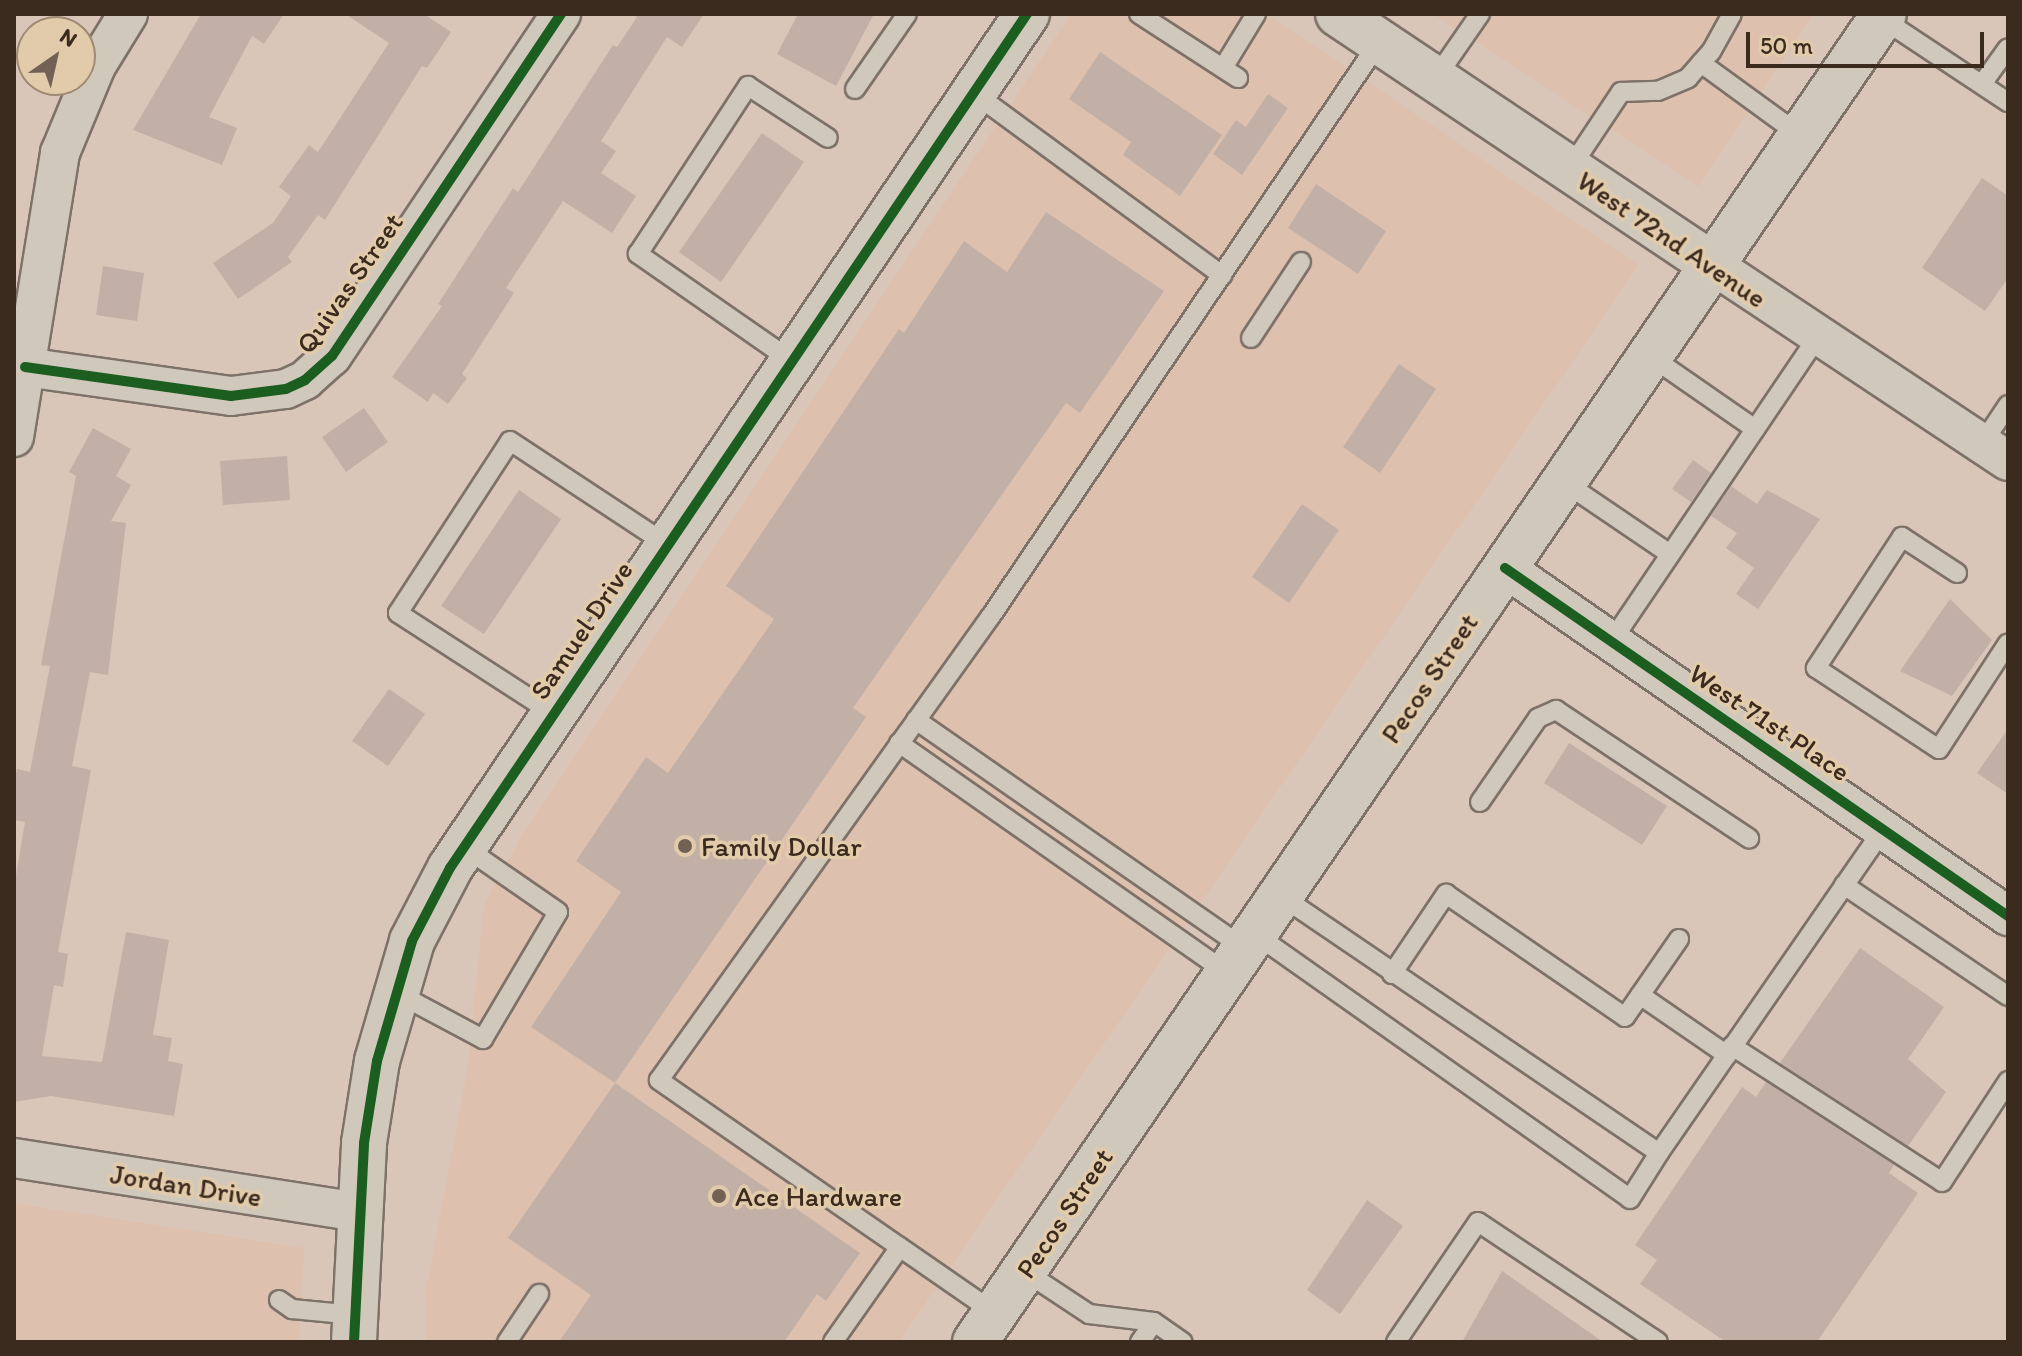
<!DOCTYPE html>
<html>
<head>
<meta charset="utf-8">
<style>
  body { margin:0 }
  #map { position:relative; width:2022px; height:1356px; overflow:hidden; background:#d9c6b8; font-family:Itim,sans-serif }
  div>[style] { position:absolute }
  .built>* { inset:0; background:#dec0ae }
  .building>* { inset:0; background:#c2b0a7 }
  .roads { filter:drop-shadow(2px 0 #7d7168) drop-shadow(-2px 0 #7d7168) drop-shadow(0 2px #7d7168) drop-shadow(0 -2px #7d7168) }
  .lane>* { height:18px; margin:-9px; padding:0 9px; transform-origin:9px; border-radius:9px; background:#d1c8bc }
  .street>* { height:38px; margin:-19px; padding:0 19px; transform-origin:19px; border-radius:19px; background:#d1c8bc }
  .secondary>* { height:44px; margin:-22px; padding:0 22px; transform-origin:22px; border-radius:22px; background:#d1c8bc }
  .cycleway>* { height:10px; margin:-5px; padding:0 5px; transform-origin:5px; border-radius:5px; background:#1b5e20 }
  .dots>* { width:22px; height:22px; translate:-50% -50%; box-sizing:border-box; border:4px solid #e2cbab; border-radius:50% }
  span { translate:-50% -50%; white-space:nowrap; text-align:center; line-height:1.15; -webkit-text-stroke:7px #e2cbab; paint-order:stroke }
  .street-label { font-size:28px; color:#3b2a1e }
  .poi-label { font-size:28px; color:#3b2a1e }
  .left { translate:0 -50%; text-align:left }
  .frame { position:absolute; inset:0; border:16px solid #3b2a1e; pointer-events:none }
  .north { position:absolute; left:16px; top:16px; width:80px; height:80px; box-sizing:border-box; background:#e2cbab; border:2px solid #9f8b73; border-radius:50%; rotate:34deg; font-size:22px; font-weight:700; line-height:32px; text-align:center; color:#3b2a1e }
  .north::after { content:''; display:block; margin:auto; width:28px; height:36px; background:#726154; clip-path:polygon(50% 0,100% 100%,50% 72%,0 100%) }
  .scale { position:absolute; left:1746px; top:32px; width:238px; height:36px; box-sizing:border-box; border:4px solid #3b2a1e; border-top:0; padding-left:10px; font-size:24px; line-height:28px; white-space:nowrap; color:#3b2a1e; -webkit-text-stroke:6px #e2cbab; paint-order:stroke }
</style>
</head>
<body>
<div id="map">
  <div class="built">
    <i style="clip-path:polygon(1071px 14px,1267px 14px,1639px 265px,899px 1342px,427px 1342px,426px 1290px,467px 1072px,484px 905px,524px 831px)"></i>
    <i style="clip-path:polygon(1433px 14px,1814px 14px,1698px 186px)"></i>
    <i style="clip-path:polygon(14px 1203px,304px 1248px,299px 1342px,14px 1342px)"></i>
  </div>
  <div class="building">
    <i style="clip-path:polygon(201px 14px,284px 14px,264px 44px,252px 36px,209px 117px,237px 128px,222px 165px,133px 130px)"></i>
    <i style="clip-path:polygon(345px 14px,424px 14px,451px 32px,427px 68px,422px 66px,325px 220px,318px 215px,288px 257px,292px 262px,238px 299px,213px 263px,273px 223px,291px 196px,279px 187px,309px 145px,318px 152px,389px 43px)"></i>
    <i style="clip-path:polygon(633px 14px,704px 14px,682px 47px,667px 37px,601px 141px,616px 151px,601px 173px,636px 196px,612px 233px,563px 201px,506px 288px,514px 293px,462px 374px,467px 378px,448px 404px,433px 393px,428px 402px,392px 377px,442px 306px,438px 304px,513px 188px,518px 192px,613px 45px,617px 47px,637px 17px)"></i>
    <i style="clip-path:polygon(798px 14px,874px 14px,836px 86px,777px 54px)"></i>
    <i style="clip-path:polygon(1100px 52px,1222px 135px,1180px 196px,1123px 155px,1131px 142px,1069px 99px)"></i>
    <i style="clip-path:polygon(1268px 94px,1288px 108px,1242px 175px,1213px 154px,1236px 120px,1246px 127px)"></i>
    <i style="clip-path:polygon(762px 133px,804px 162px,721px 282px,679px 252px)"></i>
    <i style="clip-path:polygon(1982px 178px,2008px 196px,2008px 278px,1985px 311px,1922px 268px)"></i>
    <i style="clip-path:polygon(1316px 184px,1386px 231px,1358px 274px,1288px 228px)"></i>
    <i style="clip-path:polygon(1046px 212px,1164px 291px,1080px 413px,1066px 403px,853px 708px,866px 717px,615px 1083px,531px 1027px,621px 892px,576px 861px,646px 757px,668px 773px,774px 619px,726px 586px,899px 329px,904px 333px,964px 241px,1007px 272px)"></i>
    <i style="clip-path:polygon(103px 266px,144px 273px,137px 321px,96px 315px)"></i>
    <i style="clip-path:polygon(1399px 364px,1436px 389px,1380px 473px,1343px 447px)"></i>
    <i style="clip-path:polygon(364px 408px,388px 442px,346px 472px,322px 437px)"></i>
    <i style="clip-path:polygon(93px 428px,131px 449px,116px 476px,131px 485px,111px 521px,126px 523px,108px 675px,90px 672px,72px 766px,91px 770px,58px 952px,68px 954px,63px 987px,54px 985px,42px 1056px,102px 1062px,126px 932px,169px 940px,153px 1035px,172px 1038px,168px 1061px,183px 1064px,174px 1116px,51px 1096px,14px 1102px,14px 887px,25px 822px,14px 820px,14px 783px,17px 769px,30px 772px,50px 666px,41px 665px,76px 476px,69px 472px)"></i>
    <i style="clip-path:polygon(287px 456px,290px 500px,223px 505px,220px 461px)"></i>
    <i style="clip-path:polygon(1693px 460px,1711px 473px,1691px 502px,1672px 489px)"></i>
    <i style="clip-path:polygon(1731px 486px,1757px 504px,1767px 490px,1820px 519px,1758px 609px,1736px 594px,1754px 568px,1726px 548px,1737px 533px,1711px 516px)"></i>
    <i style="clip-path:polygon(519px 490px,561px 519px,484px 634px,441px 606px)"></i>
    <i style="clip-path:polygon(1302px 504px,1339px 530px,1289px 603px,1252px 577px)"></i>
    <i style="clip-path:polygon(1950px 599px,1992px 640px,1952px 696px,1900px 671px)"></i>
    <i style="clip-path:polygon(389px 689px,425px 714px,388px 766px,352px 741px)"></i>
    <i style="clip-path:polygon(2008px 729px,2008px 794px,1977px 773px)"></i>
    <i style="clip-path:polygon(1569px 743px,1667px 806px,1642px 845px,1544px 783px)"></i>
    <i style="clip-path:polygon(1860px 948px,1944px 1007px,1908px 1059px,1946px 1092px,1908px 1146px,1780px 1063px)"></i>
    <i style="clip-path:polygon(1766px 1082px,1894px 1165px,1889px 1173px,1918px 1193px,1817px 1342px,1726px 1342px,1640px 1284px,1657px 1260px,1635px 1245px,1742px 1087px,1756px 1097px)"></i>
    <i style="clip-path:polygon(615px 1083px,860px 1253px,826px 1301px,817px 1294px,784px 1342px,559px 1342px,591px 1295px,508px 1238px)"></i>
    <i style="clip-path:polygon(1367px 1200px,1403px 1226px,1340px 1314px,1307px 1290px)"></i>
    <i style="clip-path:polygon(1502px 1271px,1603px 1342px,1462px 1342px)"></i>
  </div>
  <div class="roads">
    <div class="lane">
      <i style="left:1139px;top:14px;width:118px;rotate:32.9deg"></i>
      <i style="left:1881px;top:18px;width:152px;rotate:33.5deg"></i>
      <i style="left:1701px;top:63px;width:124px;rotate:36.1deg"></i>
      <i style="left:1223px;top:68px;width:63px;rotate:-58.6deg"></i>
      <i style="left:1435px;top:79px;width:79px;rotate:-55.3deg"></i>
      <i style="left:1982px;top:84px;width:44px;rotate:-54.2deg"></i>
      <i style="left:855px;top:89px;width:91px;rotate:-55.3deg"></i>
      <i style="left:974px;top:93px;width:308px;rotate:36.3deg"></i>
      <i style="left:1569px;top:170px;width:94px;rotate:-56.3deg"></i>
      <i style="left:1621px;top:92px;width:37px;rotate:-2deg"></i>
      <i style="left:1658px;top:91px;width:33px;rotate:-23deg"></i>
      <i style="left:1688px;top:78px;width:35px;rotate:-49deg"></i>
      <i style="left:1711px;top:52px;width:43px;rotate:-61.1deg"></i>
      <i style="left:1251px;top:338px;width:91px;rotate:-56.7deg"></i>
      <i style="left:1650px;top:356px;width:128px;rotate:34.8deg"></i>
      <i style="left:792px;top:361px;width:188px;rotate:-145.2deg"></i>
      <i style="left:638px;top:254px;width:201px;rotate:-56.8deg"></i>
      <i style="left:748px;top:86px;width:95px;rotate:33deg"></i>
      <i style="left:1982px;top:444px;width:47px;rotate:-56.3deg"></i>
      <i style="left:1564px;top:482px;width:128px;rotate:34.2deg"></i>
      <i style="left:1957px;top:573px;width:66px;rotate:-146.8deg"></i>
      <i style="left:1902px;top:537px;width:157px;rotate:123.3deg"></i>
      <i style="left:1816px;top:668px;width:147px;rotate:33.4deg"></i>
      <i style="left:1939px;top:749px;width:126px;rotate:-56.9deg"></i>
      <i style="left:1611px;top:642px;width:369px;rotate:-55.9deg"></i>
      <i style="left:554px;top:714px;width:186px;rotate:-147.1deg"></i>
      <i style="left:398px;top:613px;width:205px;rotate:-56.9deg"></i>
      <i style="left:510px;top:441px;width:189px;rotate:33.4deg"></i>
      <i style="left:916px;top:720px;width:401px;rotate:34.8deg"></i>
      <i style="left:899px;top:743px;width:401px;rotate:35deg"></i>
      <i style="left:1480px;top:802px;width:102px;rotate:-55.4deg"></i>
      <i style="left:1538px;top:718px;width:20px;rotate:-24deg"></i>
      <i style="left:1556px;top:710px;width:232px;rotate:33.6deg"></i>
      <i style="left:1844px;top:885px;width:198px;rotate:34.1deg"></i>
      <i style="left:1281px;top:896px;width:457px;rotate:34.2deg"></i>
      <i style="left:1659px;top:1153px;width:394px;rotate:-55.3deg"></i>
      <i style="left:1255px;top:934px;width:459px;rotate:35.2deg"></i>
      <i style="left:1630px;top:1199px;width:54px;rotate:-57.8deg"></i>
      <i style="left:1392px;top:974px;width:97px;rotate:-56deg"></i>
      <i style="left:1446px;top:894px;width:217px;rotate:34.5deg"></i>
      <i style="left:1625px;top:1017px;width:95px;rotate:-55.3deg"></i>
      <i style="left:395px;top:992px;width:100px;rotate:28.1deg"></i>
      <i style="left:483px;top:1039px;width:147px;rotate:-59.4deg"></i>
      <i style="left:558px;top:912px;width:114px;rotate:-145.3deg"></i>
      <i style="left:1640px;top:995px;width:106px;rotate:34.6deg"></i>
      <i style="left:1732px;top:1046px;width:250px;rotate:32.9deg"></i>
      <i style="left:1942px;top:1182px;width:121px;rotate:-56.8deg"></i>
      <i style="left:1024px;top:1271px;width:78px;rotate:33.5deg"></i>
      <i style="left:1089px;top:1314px;width:65px;rotate:7deg"></i>
      <i style="left:1154px;top:1322px;width:35px;rotate:35deg"></i>
      <i style="left:279px;top:1300px;width:16px;rotate:35deg"></i>
      <i style="left:292px;top:1309px;width:63px;rotate:5.4deg"></i>
      <i style="left:995px;top:1313px;width:409px;rotate:-145.3deg"></i>
      <i style="left:659px;top:1080px;width:571px;rotate:-54.42deg"></i>
      <i style="left:991px;top:616px;width:693px;rotate:-55.94deg"></i>
      <i style="left:507px;top:1342px;width:58px;rotate:-56.3deg"></i>
      <i style="left:833px;top:1342px;width:116px;rotate:-54.8deg"></i>
      <i style="left:1140px;top:1342px;width:24px;rotate:-55deg"></i>
      <i style="left:1396px;top:1342px;width:145px;rotate:-55.7deg"></i>
      <i style="left:1478px;top:1222px;width:216px;rotate:33.7deg"></i>
    </div>
    <div class="street">
      <i style="left:1713px;top:265px;width:354px;rotate:33.6deg"></i>
      <i style="left:25px;top:367px;width:208px;rotate:8deg"></i>
      <i style="left:231px;top:396px;width:55px;rotate:-7.3deg"></i>
      <i style="left:286px;top:389px;width:21px;rotate:-25deg"></i>
      <i style="left:305px;top:380px;width:36px;rotate:-42deg"></i>
      <i style="left:332px;top:356px;width:412px;rotate:-56.2deg"></i>
      <i style="left:14px;top:437px;width:288px;rotate:-80.8deg"></i>
      <i style="left:60px;top:153px;width:94px;rotate:-67.5deg"></i>
      <i style="left:96px;top:66px;width:61px;rotate:-58.4deg"></i>
      <i style="left:1505px;top:568px;width:612px;rotate:34.68deg"></i>
      <i style="left:14px;top:1158px;width:349px;rotate:8.9deg"></i>
    </div>
    <div class="secondary">
      <i style="left:1338px;top:14px;width:451px;rotate:33.8deg"></i>
      <i style="left:354px;top:1342px;width:199px;rotate:-87.1deg"></i>
      <i style="left:364px;top:1143px;width:83px;rotate:-81deg"></i>
      <i style="left:377px;top:1061px;width:125px;rotate:-73.7deg"></i>
      <i style="left:412px;top:941px;width:82px;rotate:-62.5deg"></i>
      <i style="left:450px;top:868px;width:1031px;rotate:-55.96deg"></i>
      <i style="left:975px;top:1342px;width:1609px;rotate:-55.61deg"></i>
    </div>
  </div>
  <div class="cycleway">
    <i style="left:25px;top:367px;width:208px;rotate:8deg"></i>
    <i style="left:231px;top:396px;width:55px;rotate:-7.3deg"></i>
    <i style="left:286px;top:389px;width:21px;rotate:-25deg"></i>
    <i style="left:305px;top:380px;width:36px;rotate:-42deg"></i>
    <i style="left:332px;top:356px;width:412px;rotate:-56.2deg"></i>
    <i style="left:1505px;top:568px;width:612px;rotate:34.68deg"></i>
    <i style="left:354px;top:1342px;width:199px;rotate:-87.1deg"></i>
    <i style="left:364px;top:1143px;width:83px;rotate:-81deg"></i>
    <i style="left:377px;top:1061px;width:125px;rotate:-73.7deg"></i>
    <i style="left:412px;top:941px;width:82px;rotate:-62.5deg"></i>
    <i style="left:450px;top:868px;width:1031px;rotate:-55.96deg"></i>
  </div>
  <div class="dots">
    <i style="left:685px;top:846px;background:#726154"></i>
    <i style="left:719px;top:1196px;background:#726154"></i>
  </div>
  <div class="street-label">
    <span style="left:1672px;top:239px;rotate:34deg">West 72nd Avenue</span>
    <span style="left:349px;top:283px;rotate:-55deg">Quivas Street</span>
    <span style="left:581px;top:630px;rotate:-56deg">Samuel Drive</span>
    <span style="left:1429px;top:678px;rotate:-56deg">Pecos Street</span>
    <span style="left:1770px;top:722px;rotate:34deg">West 71st Place</span>
    <span style="left:186px;top:1185px;rotate:9deg">Jordan Drive</span>
    <span style="left:1064px;top:1213px;rotate:-56deg">Pecos Street</span>
  </div>
  <div class="poi-label">
    <span class="left" style="left:701px;top:846px">Family Dollar</span>
    <span class="left" style="left:735px;top:1196px">Ace Hardware</span>
  </div>
  <div class="frame"></div>
  <div class="north">N</div>
  <div class="scale">50 m</div>
</div>
</body>
</html>
